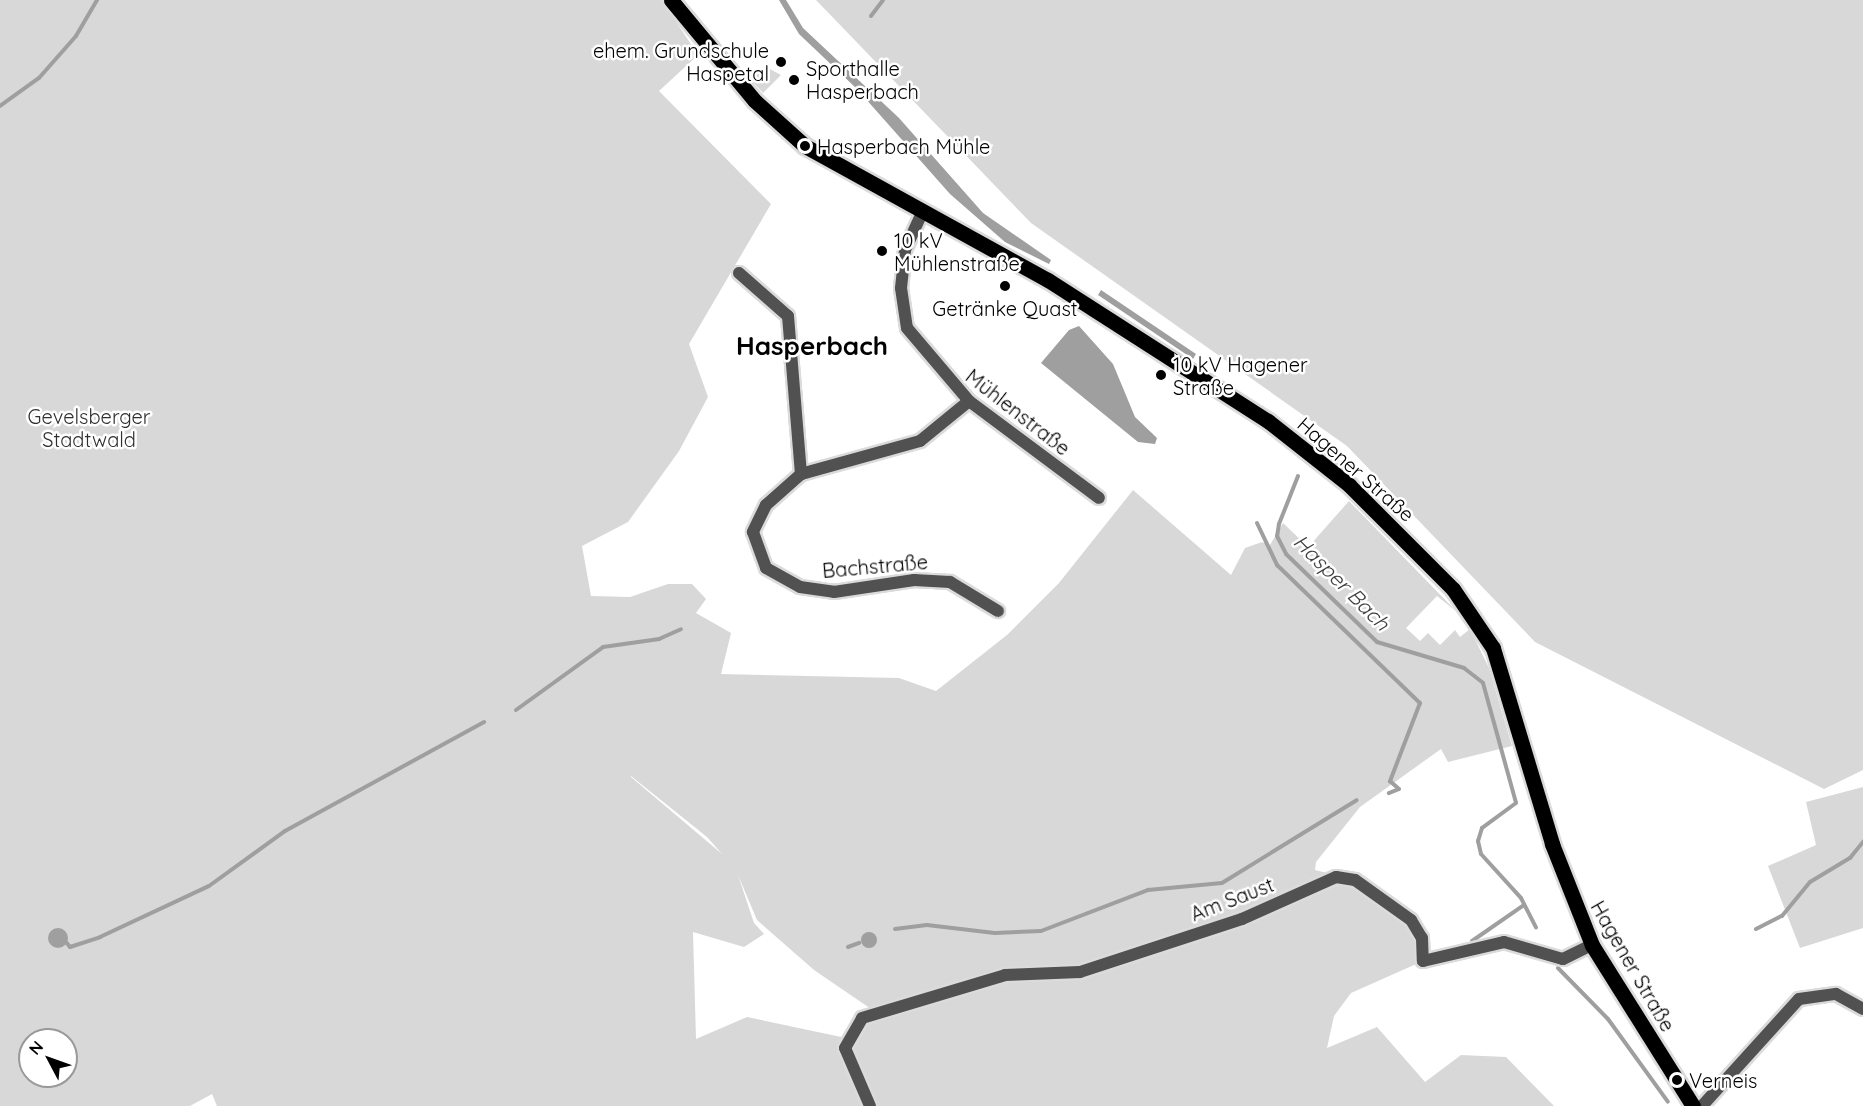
<!DOCTYPE html>
<html>
<head>
<meta charset="utf-8">
<style>
  body { margin:0 }
  #map { position:relative; width:1863px; height:1106px; overflow:hidden; background:#fff; font-family:Quicksand,sans-serif }
  div>[style] { position:absolute }
  .green>* { inset:0; background:#d8d8d8 }
  .water>* { inset:0; background:#9f9f9f }
  .round { border-radius:50% }
  .stream>* { height:4px; margin:-2px; padding:0 2px; transform-origin:2px; border-radius:2px; background:#9f9f9f }
  .roads { filter:drop-shadow(2px 0 #dbdbdb) drop-shadow(-2px 0 #dbdbdb) drop-shadow(0 2px #dbdbdb) drop-shadow(0 -2px #dbdbdb) }
  .minor>* { height:12px; margin:-6px; padding:0 6px; transform-origin:6px; border-radius:6px; background:#515151 }
  .major>* { height:15px; margin:-7.5px; padding:0 7.5px; transform-origin:7.5px; border-radius:7.5px; background:#000 }
  .dots>* { width:16px; height:16px; translate:-50% -50%; box-sizing:border-box; border:3px solid #fff; border-radius:50% }
  span { translate:-50% -50%; white-space:nowrap; text-align:center; line-height:1.15; -webkit-text-stroke:5px #fff; paint-order:stroke }
  .poi-label { font-size:20px; color:#000 }
  .right { translate:-100% -50%; text-align:right }
  .left { translate:0 -50%; text-align:left }
  .street-label { font-size:20px; color:#000 }
  .park-label { font-size:20px; color:#2f2f2f }
  .water-label { font-size:21px; color:#404040; font-style:italic }
  .district-label { font-size:26px; color:#000; font-weight:700 }
  .north { position:absolute; left:18px; top:1028px; width:60px; height:60px; box-sizing:border-box; background:#fff; border:2px solid #999; border-radius:50%; rotate:311deg; font-size:16px; font-weight:700; line-height:24px; text-align:center; color:#000 }
  .north::after { content:''; display:block; margin:auto; width:21px; height:27px; background:#000; clip-path:polygon(50% 0,100% 100%,50% 72%,0 100%) }
</style>
</head>
<body>
<div id="map">
  <div class="green">
    <i style="clip-path:polygon(evenodd,0 0,662px 0,698px 55px,659px 91px,771px 204px,689px 344px,708px 397px,679px 451px,628px 522px,582px 546px,591px 596px,630px 597px,668px 584px,692px 584px,706px 599px,696px 613px,731px 633px,721px 674px,899px 678px,936px 691px,1007px 635px,1059px 583px,1133px 490px,1231px 575px,1245px 548px,1262px 542px,1270px 545px,1283px 523px,1305px 544px,1303px 553px,1349px 501px,1457px 612px,1437px 596px,1406px 628px,1420px 641px,1428px 633px,1440px 645px,1455px 630px,1460px 637px,1470px 629px,1489px 668px,1512px 746px,1448px 762px,1441px 749px,1360px 807px,1316px 862px,1315px 870px,1355px 880px,1411px 920px,1422px 938px,1423px 961px,1351px 993px,1334px 1016px,1327px 1048px,1377px 1027px,1425px 1082px,1461px 1055px,1506px 1057px,1554px 1106px,872px 1106px,846px 1048px,862px 1020px,1006px 976px,1081px 973px,1202px 930px,1079px 971px,1005px 974px,877px 1013px,814px 970px,757px 920px,738px 875px,754px 923px,764px 934px,744px 947px,693px 932px,696px 1039px,747px 1017px,846px 1038px,846px 1063px,869px 1106px,217px 1106px,212px 1094px,190px 1106px,0 1106px,0 0,631px 776px,707px 837px,722px 854px,631px 777px,631px 776px,0 0,30px 1040px,66px 1040px,66px 1076px,30px 1076px,30px 1040px)"></i>
    <i style="clip-path:polygon(816px 0,1863px 0,1863px 770px,1824px 789px,1535px 642px,1347px 446px,1031px 223px)"></i>
    <i style="clip-path:polygon(766px 67px,781px 75px,763px 93px,751px 80px)"></i>
    <i style="clip-path:polygon(1863px 787px,1863px 928px,1800px 948px,1768px 866px,1816px 845px,1806px 802px)"></i>
  </div>
  <div class="water">
    <i style="clip-path:polygon(779px 0,786px 0,803px 28px,899px 118px,983px 213px,1051px 260px,1049px 264px,1005px 242px,950px 194px,857px 89px,799px 34px)"></i>
    <i style="clip-path:polygon(1101px 290px,1196px 354px,1193px 359px,1098px 295px)"></i>
    <i style="clip-path:polygon(1079px 326px,1113px 364px,1135px 417px,1157px 438px,1155px 444px,1138px 442px,1041px 363px,1069px 330px)"></i>
    <i class="round" style="left:48px;top:928px;width:20px;height:20px"></i>
    <i class="round" style="left:861px;top:932px;width:16px;height:16px"></i>
  </div>
  <div class="stream">
    <i style="left:871px;top:16px;width:20px;rotate:-53deg"></i>
    <i style="left:0;top:106px;width:48px;rotate:-35.7deg"></i>
    <i style="left:39px;top:78px;width:56px;rotate:-48.6deg"></i>
    <i style="left:76px;top:36px;width:42px;rotate:-59.7deg"></i>
    <i style="left:1298px;top:476px;width:52px;rotate:111.6deg"></i>
    <i style="left:1279px;top:524px;width:12px;rotate:99deg"></i>
    <i style="left:1277px;top:536px;width:20px;rotate:63deg"></i>
    <i style="left:1286px;top:554px;width:127px;rotate:44deg"></i>
    <i style="left:1377px;top:642px;width:91px;rotate:16.6deg"></i>
    <i style="left:1464px;top:668px;width:24px;rotate:38deg"></i>
    <i style="left:1483px;top:683px;width:124px;rotate:74.6deg"></i>
    <i style="left:1516px;top:803px;width:42px;rotate:143.7deg"></i>
    <i style="left:1482px;top:828px;width:14px;rotate:107deg"></i>
    <i style="left:1478px;top:841px;width:13px;rotate:77deg"></i>
    <i style="left:1481px;top:854px;width:59px;rotate:47.7deg"></i>
    <i style="left:1521px;top:898px;width:33px;rotate:63deg"></i>
    <i style="left:1257px;top:523px;width:47px;rotate:64.5deg"></i>
    <i style="left:1277px;top:565px;width:199px;rotate:44deg"></i>
    <i style="left:1420px;top:703px;width:84px;rotate:111deg"></i>
    <i style="left:1390px;top:781px;width:12px;rotate:42deg"></i>
    <i style="left:1399px;top:789px;width:11px;rotate:158deg"></i>
    <i style="left:516px;top:710px;width:107px;rotate:-35.9deg"></i>
    <i style="left:603px;top:647px;width:57px;rotate:-8.1deg"></i>
    <i style="left:659px;top:639px;width:24px;rotate:-24deg"></i>
    <i style="left:895px;top:929px;width:32px;rotate:-7deg"></i>
    <i style="left:927px;top:925px;width:68px;rotate:6.7deg"></i>
    <i style="left:995px;top:933px;width:46px;rotate:-2.5deg"></i>
    <i style="left:1041px;top:931px;width:115px;rotate:-21deg"></i>
    <i style="left:1148px;top:890px;width:74px;rotate:-5.4deg"></i>
    <i style="left:1222px;top:883px;width:158px;rotate:-31.6deg"></i>
    <i style="left:1756px;top:929px;width:29px;rotate:-27deg"></i>
    <i style="left:1782px;top:916px;width:44px;rotate:-50.5deg"></i>
    <i style="left:1810px;top:882px;width:47px;rotate:-31deg"></i>
    <i style="left:1850px;top:858px;width:21px;rotate:-51deg"></i>
    <i style="left:1472px;top:941px;width:63px;rotate:-34.7deg"></i>
    <i style="left:66px;top:942px;width:6px;rotate:51deg"></i>
    <i style="left:70px;top:947px;width:32px;rotate:-18deg"></i>
    <i style="left:100px;top:937px;width:120px;rotate:-25.1deg"></i>
    <i style="left:209px;top:886px;width:94px;rotate:-35.9deg"></i>
    <i style="left:285px;top:831px;width:227px;rotate:-28.7deg"></i>
    <i style="left:848px;top:947px;width:12px;rotate:-20deg"></i>
    <i style="left:1558px;top:968px;width:71px;rotate:45.6deg"></i>
    <i style="left:1608px;top:1019px;width:102px;rotate:54.1deg"></i>
  </div>
  <div class="roads">
    <div class="minor">
      <i style="left:922px;top:213px;width:41px;rotate:114.7deg"></i>
      <i style="left:905px;top:250px;width:38px;rotate:96deg"></i>
      <i style="left:901px;top:288px;width:40px;rotate:81.5deg"></i>
      <i style="left:907px;top:328px;width:96px;rotate:49.7deg"></i>
      <i style="left:969px;top:401px;width:162px;rotate:36.7deg"></i>
      <i style="left:739px;top:273px;width:65px;rotate:41.3deg"></i>
      <i style="left:788px;top:316px;width:159px;rotate:85.3deg"></i>
      <i style="left:969px;top:401px;width:63px;rotate:140.8deg"></i>
      <i style="left:920px;top:441px;width:123px;rotate:164.5deg"></i>
      <i style="left:801px;top:474px;width:47px;rotate:138.5deg"></i>
      <i style="left:766px;top:505px;width:30px;rotate:116deg"></i>
      <i style="left:753px;top:532px;width:38px;rotate:70deg"></i>
      <i style="left:766px;top:568px;width:39px;rotate:29deg"></i>
      <i style="left:800px;top:587px;width:34px;rotate:8deg"></i>
      <i style="left:834px;top:592px;width:81px;rotate:-8.5deg"></i>
      <i style="left:914px;top:580px;width:36px;rotate:3deg"></i>
      <i style="left:950px;top:582px;width:56px;rotate:31.1deg"></i>
      <i style="left:870px;top:1106px;width:63px;rotate:-113.3deg"></i>
      <i style="left:845px;top:1048px;width:34px;rotate:-60deg"></i>
      <i style="left:862px;top:1018px;width:149px;rotate:-16.7deg"></i>
      <i style="left:1005px;top:975px;width:75px;rotate:-2.3deg"></i>
      <i style="left:1080px;top:972px;width:170px;rotate:-18.1deg"></i>
      <i style="left:1242px;top:919px;width:103px;rotate:-24.1deg"></i>
      <i style="left:1336px;top:877px;width:19px;rotate:9deg"></i>
      <i style="left:1355px;top:880px;width:69px;rotate:35.5deg"></i>
      <i style="left:1411px;top:920px;width:21px;rotate:59deg"></i>
      <i style="left:1422px;top:938px;width:23px;rotate:88deg"></i>
      <i style="left:1423px;top:961px;width:83px;rotate:-13.2deg"></i>
      <i style="left:1504px;top:942px;width:61px;rotate:16.1deg"></i>
      <i style="left:1563px;top:959px;width:32px;rotate:-26deg"></i>
      <i style="left:1702px;top:1106px;width:144px;rotate:-47.8deg"></i>
      <i style="left:1799px;top:999px;width:37px;rotate:-8deg"></i>
      <i style="left:1836px;top:994px;width:31px;rotate:29deg"></i>
    </div>
    <div class="major">
      <i style="left:671px;top:0;width:131px;rotate:50.3deg"></i>
      <i style="left:755px;top:101px;width:67px;rotate:42deg"></i>
      <i style="left:805px;top:146px;width:277px;rotate:28.9deg"></i>
      <i style="left:1048px;top:280px;width:261px;rotate:32.7deg"></i>
      <i style="left:1268px;top:421px;width:103px;rotate:38.3deg"></i>
      <i style="left:1349px;top:485px;width:147px;rotate:45deg"></i>
      <i style="left:1453px;top:589px;width:71px;rotate:55.9deg"></i>
      <i style="left:1493px;top:648px;width:205px;rotate:73.2deg"></i>
      <i style="left:1552px;top:844px;width:109px;rotate:68.4deg"></i>
      <i style="left:1592px;top:945px;width:190px;rotate:57.9deg"></i>
    </div>
  </div>
  <div class="dots">
    <i style="left:781px;top:62px;background:#000"></i>
    <i style="left:794px;top:80px;background:#000"></i>
    <i style="left:805px;top:146px;background:#000"></i>
    <i style="left:882px;top:251px;background:#000"></i>
    <i style="left:1005px;top:286px;background:#000"></i>
    <i style="left:1161px;top:375px;background:#000"></i>
    <i style="left:1677px;top:1080px;background:#000"></i>
  </div>
  <div class="poi-label">
    <span class="right" style="left:769px;top:62px">ehem. Grundschule<br>Haspetal</span>
    <span class="left" style="left:806px;top:80px">Sporthalle<br>Hasperbach</span>
    <span class="left" style="left:817px;top:146px">Hasperbach Mühle</span>
    <span class="left" style="left:894px;top:252px">10 kV<br>Mühlenstraße</span>
    <span style="left:1005px;top:308px">Getränke Quast</span>
    <span class="left" style="left:1173px;top:376px">10 kV Hagener<br>Straße</span>
    <span class="left" style="left:1689px;top:1080px">Verneis</span>
  </div>
  <div class="street-label">
    <span style="left:1018px;top:412px;rotate:38deg">Mühlenstraße</span>
    <span style="left:1356px;top:469px;rotate:41deg">Hagener Straße</span>
    <span style="left:875px;top:566px;rotate:-5deg">Bachstraße</span>
    <span style="left:1232px;top:899px;rotate:-21deg">Am Saust</span>
    <span style="left:1633px;top:966px;rotate:60deg">Hagener Straße</span>
  </div>
  <div class="park-label">
    <span style="left:89px;top:428px">Gevelsberger<br>Stadtwald</span>
  </div>
  <div class="water-label">
    <span style="left:1342px;top:582px;rotate:45deg">Hasper Bach</span>
  </div>
  <div class="district-label">
    <span style="left:812px;top:346px">Hasperbach</span>
  </div>
  <div class="north">N</div>
</div>
</body>
</html>
